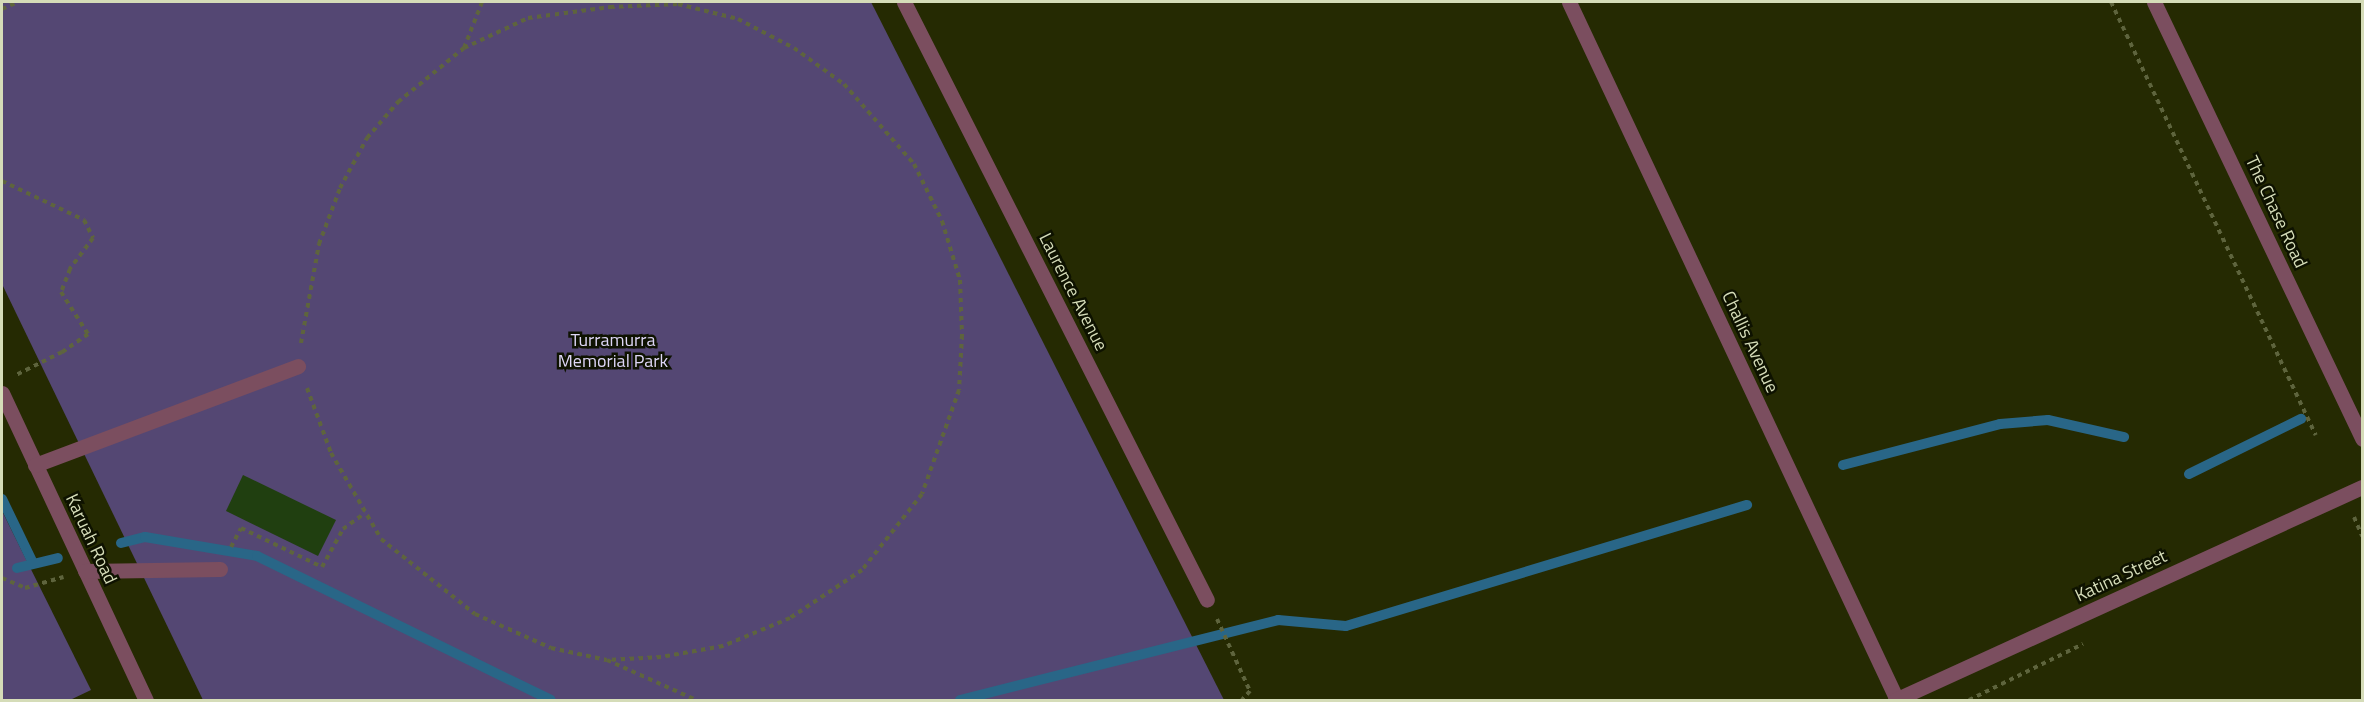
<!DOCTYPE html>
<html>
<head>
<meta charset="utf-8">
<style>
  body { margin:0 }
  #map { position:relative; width:2364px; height:702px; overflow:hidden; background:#252a02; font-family:"Titillium Web",sans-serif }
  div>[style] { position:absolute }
  .green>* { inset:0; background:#544773 }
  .stream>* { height:10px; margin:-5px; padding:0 5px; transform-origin:5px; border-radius:5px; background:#296687 }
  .building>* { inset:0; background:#203f10 }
  .path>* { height:4px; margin-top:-2px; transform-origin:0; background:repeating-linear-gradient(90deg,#5e643d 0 4.5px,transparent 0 9px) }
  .minor>* { height:15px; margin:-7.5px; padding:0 7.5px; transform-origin:7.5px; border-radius:7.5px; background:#7b4e5f }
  span { translate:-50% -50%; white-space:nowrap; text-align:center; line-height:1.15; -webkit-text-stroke:5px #0e1200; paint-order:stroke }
  .street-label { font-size:18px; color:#d5dcb8 }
  .park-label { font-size:18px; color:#dfd7f7 }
  .frame { position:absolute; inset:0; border:3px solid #d5dcb8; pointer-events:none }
</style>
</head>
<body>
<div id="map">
  <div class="green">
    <i style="clip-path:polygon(2px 2px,871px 2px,1224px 700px,203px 700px,2px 284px)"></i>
    <i style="clip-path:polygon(2px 511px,91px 690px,70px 700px,2px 700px)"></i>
  </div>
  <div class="stream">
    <i style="left:1843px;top:465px;width:162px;rotate:-14.6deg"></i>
    <i style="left:2000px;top:424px;width:48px;rotate:-4.8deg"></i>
    <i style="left:2048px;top:420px;width:78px;rotate:12.6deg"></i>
    <i style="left:2189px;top:474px;width:125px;rotate:-26.2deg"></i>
    <i style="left:2px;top:499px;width:71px;rotate:64.2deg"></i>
    <i style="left:121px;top:543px;width:25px;rotate:-14deg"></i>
    <i style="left:145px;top:537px;width:114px;rotate:9.6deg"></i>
    <i style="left:257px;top:556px;width:327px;rotate:26.1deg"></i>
    <i style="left:17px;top:568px;width:42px;rotate:-13.7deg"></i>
    <i style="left:960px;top:700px;width:328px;rotate:-14.1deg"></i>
    <i style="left:1278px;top:620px;width:68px;rotate:5deg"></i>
    <i style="left:1346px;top:626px;width:419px;rotate:-16.8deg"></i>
  </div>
  <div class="building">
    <i style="clip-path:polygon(243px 475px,336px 520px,318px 556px,226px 511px)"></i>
  </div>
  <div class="path">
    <i style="left:2111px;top:2px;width:479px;rotate:64.7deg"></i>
    <i style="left:2px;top:9px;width:17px;rotate:-24deg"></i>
    <i style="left:464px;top:48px;width:49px;rotate:-68.6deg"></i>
    <i style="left:2px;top:181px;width:91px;rotate:25.4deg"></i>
    <i style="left:84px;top:220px;width:20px;rotate:63deg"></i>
    <i style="left:93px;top:238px;width:39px;rotate:127deg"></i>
    <i style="left:70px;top:269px;width:25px;rotate:111deg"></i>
    <i style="left:61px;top:292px;width:50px;rotate:57.3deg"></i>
    <i style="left:88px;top:334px;width:32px;rotate:145deg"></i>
    <i style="left:62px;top:352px;width:51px;rotate:153.4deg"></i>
    <i style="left:301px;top:343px;width:101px;rotate:-79.7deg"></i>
    <i style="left:319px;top:244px;width:60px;rotate:-69.4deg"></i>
    <i style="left:340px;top:188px;width:57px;rotate:-61.6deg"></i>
    <i style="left:367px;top:138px;width:48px;rotate:-49.3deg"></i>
    <i style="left:398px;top:102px;width:85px;rotate:-39.3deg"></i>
    <i style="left:464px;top:48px;width:71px;rotate:-25.1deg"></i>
    <i style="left:528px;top:18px;width:83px;rotate:-7.6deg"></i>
    <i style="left:610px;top:7px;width:68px;rotate:-2.5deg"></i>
    <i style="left:678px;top:4px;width:62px;rotate:14deg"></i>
    <i style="left:738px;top:19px;width:63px;rotate:27.4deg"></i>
    <i style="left:794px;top:48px;width:62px;rotate:35.8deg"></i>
    <i style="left:844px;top:84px;width:106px;rotate:48.8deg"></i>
    <i style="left:914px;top:164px;width:64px;rotate:63.8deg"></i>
    <i style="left:942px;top:221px;width:62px;rotate:73deg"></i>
    <i style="left:960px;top:280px;width:55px;rotate:87.9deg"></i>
    <i style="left:962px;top:335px;width:55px;rotate:93.1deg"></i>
    <i style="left:959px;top:390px;width:110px;rotate:109.6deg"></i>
    <i style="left:922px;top:494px;width:97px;rotate:128.3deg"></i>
    <i style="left:862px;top:570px;width:87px;rotate:146.3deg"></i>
    <i style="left:790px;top:618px;width:73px;rotate:157.3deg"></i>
    <i style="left:723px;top:646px;width:63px;rotate:169.9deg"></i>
    <i style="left:661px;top:657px;width:54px;rotate:176.8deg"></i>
    <i style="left:307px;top:388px;width:69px;rotate:69.7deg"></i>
    <i style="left:331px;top:453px;width:99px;rotate:59.8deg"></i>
    <i style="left:381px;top:539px;width:120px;rotate:38.6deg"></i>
    <i style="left:475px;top:614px;width:83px;rotate:24.1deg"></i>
    <i style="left:551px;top:648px;width:57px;rotate:12.1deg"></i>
    <i style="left:607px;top:660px;width:98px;rotate:24.2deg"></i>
    <i style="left:2354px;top:517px;width:21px;rotate:67deg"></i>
    <i style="left:231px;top:547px;width:21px;rotate:-62deg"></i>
    <i style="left:241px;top:528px;width:90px;rotate:25.7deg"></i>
    <i style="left:322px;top:567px;width:43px;rotate:-61.1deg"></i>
    <i style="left:343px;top:529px;width:27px;rotate:-36deg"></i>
    <i style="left:2px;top:578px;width:25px;rotate:23deg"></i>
    <i style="left:25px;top:588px;width:40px;rotate:-16deg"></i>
    <i style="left:1217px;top:619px;width:79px;rotate:65.4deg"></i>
    <i style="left:1250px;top:691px;width:12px;rotate:132deg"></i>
    <i style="left:1969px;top:700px;width:127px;rotate:-26.2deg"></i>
  </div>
  <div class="minor">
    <i style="left:904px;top:2px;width:670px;rotate:63.13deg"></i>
    <i style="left:1569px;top:2px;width:771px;rotate:64.83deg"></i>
    <i style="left:2154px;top:2px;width:484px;rotate:64.5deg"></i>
    <i style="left:2px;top:393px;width:339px;rotate:64.9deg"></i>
    <i style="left:35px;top:465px;width:281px;rotate:-20.6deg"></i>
    <i style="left:85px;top:571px;width:135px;rotate:-0.8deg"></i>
    <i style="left:1895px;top:700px;width:513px;rotate:-24.52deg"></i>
  </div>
  <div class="street-label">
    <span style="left:2276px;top:212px;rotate:65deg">The Chase Road</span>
    <span style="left:1073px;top:292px;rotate:63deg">Laurence Avenue</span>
    <span style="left:1750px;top:342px;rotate:65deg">Challis Avenue</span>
    <span style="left:91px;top:539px;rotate:65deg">Karuah Road</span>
    <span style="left:2121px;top:576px;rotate:-25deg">Katina Street</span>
  </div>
  <div class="park-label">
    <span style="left:613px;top:351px">Turramurra<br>Memorial Park</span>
  </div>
  <div class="frame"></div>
</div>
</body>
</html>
